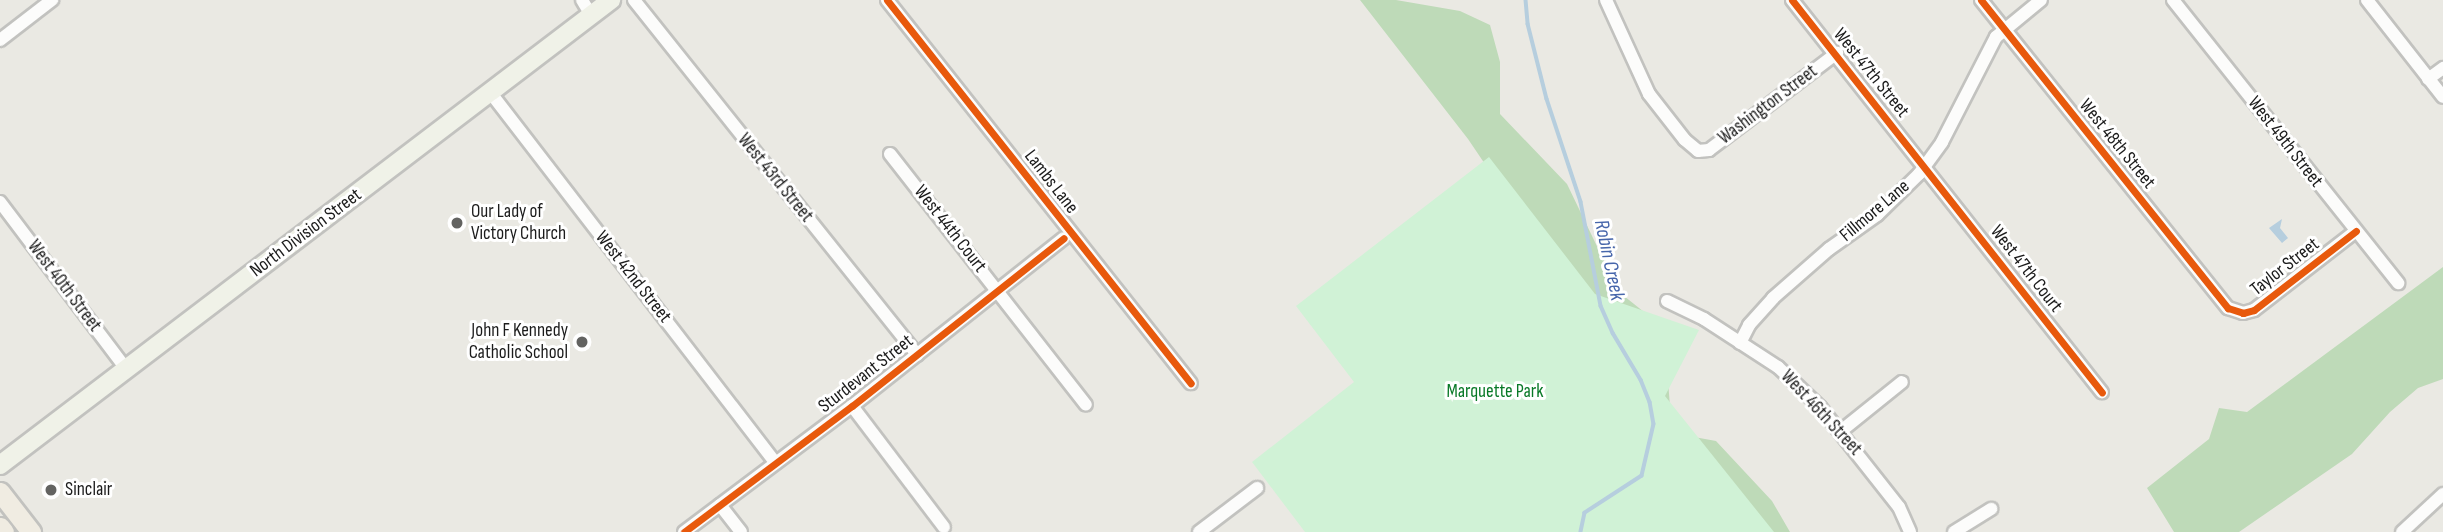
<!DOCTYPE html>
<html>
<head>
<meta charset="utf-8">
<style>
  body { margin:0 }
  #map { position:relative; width:2443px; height:532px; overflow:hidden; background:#eae9e3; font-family:"Sofia Sans Condensed",sans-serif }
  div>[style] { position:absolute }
  .forest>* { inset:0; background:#bedab8 }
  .park>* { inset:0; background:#d0f2d6 }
  .water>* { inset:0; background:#b6cede }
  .stream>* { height:3.5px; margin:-1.75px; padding:0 1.75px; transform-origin:1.75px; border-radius:1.75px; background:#b6cede }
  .roads { filter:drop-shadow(2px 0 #c2c2bf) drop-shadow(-2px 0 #c2c2bf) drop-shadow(0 2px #c2c2bf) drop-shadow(0 -2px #c2c2bf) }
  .street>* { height:12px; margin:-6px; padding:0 6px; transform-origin:6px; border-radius:6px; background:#fcfcfb }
  .secondary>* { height:18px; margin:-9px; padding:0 9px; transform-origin:9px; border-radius:9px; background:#f0f2e8 }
  .primary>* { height:19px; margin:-9.5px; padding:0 9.5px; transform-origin:9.5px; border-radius:9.5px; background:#f0ece2 }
  .cycleway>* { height:7px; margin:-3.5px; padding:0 3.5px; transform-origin:3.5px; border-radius:3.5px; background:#e8590c }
  .dots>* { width:19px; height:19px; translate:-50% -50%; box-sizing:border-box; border:4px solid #fff; border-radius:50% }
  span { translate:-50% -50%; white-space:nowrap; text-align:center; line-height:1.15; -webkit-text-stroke:6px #fff; paint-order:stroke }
  .street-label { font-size:19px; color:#1b1b1b }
  .poi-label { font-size:19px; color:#1b1b1b }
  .left { translate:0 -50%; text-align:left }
  .right { translate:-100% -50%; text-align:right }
  .park-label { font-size:19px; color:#097927 }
  .water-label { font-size:21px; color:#4766ab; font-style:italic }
</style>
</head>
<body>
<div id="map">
  <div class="forest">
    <i style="clip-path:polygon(1360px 0,1396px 0,1460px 11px,1490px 25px,1500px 62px,1500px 114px,1567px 184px,1619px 292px,1664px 328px,1672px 433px,1716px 441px,1772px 501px,1790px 532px,1710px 532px,1514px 207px,1468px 139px)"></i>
    <i style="clip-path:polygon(2443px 267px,2443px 379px,2418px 388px,2390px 412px,2352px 454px,2239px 532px,2174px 532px,2147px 488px,2209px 439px,2219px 408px,2247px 412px)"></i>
  </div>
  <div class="park">
    <i style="clip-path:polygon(1489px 157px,1595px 294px,1699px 330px,1665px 396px,1774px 532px,1305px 532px,1252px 462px,1354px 382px,1296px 306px)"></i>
  </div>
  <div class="water">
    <i style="clip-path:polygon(2282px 219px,2280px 228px,2288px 238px,2282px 243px,2269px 228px)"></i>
  </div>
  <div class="stream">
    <i style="left:1526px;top:0;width:24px;rotate:85deg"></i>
    <i style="left:1528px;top:24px;width:77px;rotate:75.8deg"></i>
    <i style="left:1547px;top:99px;width:108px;rotate:71.7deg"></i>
    <i style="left:1581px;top:202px;width:106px;rotate:79.1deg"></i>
    <i style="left:1601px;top:306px;width:30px;rotate:66deg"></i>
    <i style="left:1613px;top:333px;width:55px;rotate:59.2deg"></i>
    <i style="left:1641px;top:380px;width:24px;rotate:68deg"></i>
    <i style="left:1650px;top:402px;width:22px;rotate:80deg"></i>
    <i style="left:1654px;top:424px;width:53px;rotate:103deg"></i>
    <i style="left:1642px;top:476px;width:68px;rotate:147deg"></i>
    <i style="left:1585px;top:513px;width:19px;rotate:102deg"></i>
  </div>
  <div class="roads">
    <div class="street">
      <i style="left:582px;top:0;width:17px;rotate:59deg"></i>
      <i style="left:634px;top:0;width:454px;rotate:51.4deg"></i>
      <i style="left:887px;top:0;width:489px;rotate:51.6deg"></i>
      <i style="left:1606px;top:0;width:103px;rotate:65.4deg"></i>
      <i style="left:1649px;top:94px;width:58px;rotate:52deg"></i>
      <i style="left:1685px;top:140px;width:17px;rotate:40deg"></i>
      <i style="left:1698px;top:151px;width:11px;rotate:-5deg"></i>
      <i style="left:1709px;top:150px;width:161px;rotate:-37.2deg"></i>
      <i style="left:1792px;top:0;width:500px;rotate:51.7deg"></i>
      <i style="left:1981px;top:0;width:395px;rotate:51.3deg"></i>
      <i style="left:2228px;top:308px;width:16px;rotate:18deg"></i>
      <i style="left:2243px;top:313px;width:11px;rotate:-15deg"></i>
      <i style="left:2254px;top:310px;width:129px;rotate:-37.8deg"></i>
      <i style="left:2173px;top:0;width:362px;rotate:51.5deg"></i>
      <i style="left:2367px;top:0;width:123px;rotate:51.9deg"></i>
      <i style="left:0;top:40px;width:66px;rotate:-37.6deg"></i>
      <i style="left:2428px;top:79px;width:19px;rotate:-36deg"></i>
      <i style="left:490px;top:92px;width:468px;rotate:52.4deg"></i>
      <i style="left:890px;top:154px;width:318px;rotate:52deg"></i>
      <i style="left:0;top:202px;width:211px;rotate:52.9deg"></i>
      <i style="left:1667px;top:301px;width:41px;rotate:25.9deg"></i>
      <i style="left:1704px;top:319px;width:88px;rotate:33deg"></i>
      <i style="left:1778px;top:367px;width:58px;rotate:43.6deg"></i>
      <i style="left:1820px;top:407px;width:127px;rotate:51.7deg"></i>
      <i style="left:1899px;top:507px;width:27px;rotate:66deg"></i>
      <i style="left:1740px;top:343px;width:20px;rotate:-63deg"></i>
      <i style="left:1749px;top:325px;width:36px;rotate:-48deg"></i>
      <i style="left:1773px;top:298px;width:74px;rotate:-41.2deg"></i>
      <i style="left:1829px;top:249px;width:59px;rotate:-35.3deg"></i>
      <i style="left:1877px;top:215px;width:59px;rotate:-44.3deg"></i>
      <i style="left:1919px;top:174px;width:39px;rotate:-54deg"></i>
      <i style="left:1942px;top:142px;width:118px;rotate:-62.8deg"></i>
      <i style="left:1996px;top:37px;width:58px;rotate:-39.4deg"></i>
      <i style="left:852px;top:406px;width:152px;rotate:52.8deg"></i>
      <i style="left:1841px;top:431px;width:78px;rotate:-38.8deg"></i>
      <i style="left:720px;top:505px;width:34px;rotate:52deg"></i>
      <i style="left:684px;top:532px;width:210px;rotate:-36.9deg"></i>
      <i style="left:852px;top:406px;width:270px;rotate:-38.4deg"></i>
      <i style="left:1199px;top:532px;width:73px;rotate:-37.2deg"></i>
      <i style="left:1954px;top:532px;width:44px;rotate:-31.9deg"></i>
      <i style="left:2402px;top:532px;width:56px;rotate:-42.8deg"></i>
    </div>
    <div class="secondary">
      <i style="left:0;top:465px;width:768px;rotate:-37.27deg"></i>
    </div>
    <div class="primary">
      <i style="left:0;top:492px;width:51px;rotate:52.2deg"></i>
      <i style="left:0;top:527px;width:6px;rotate:51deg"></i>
    </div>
  </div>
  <div class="cycleway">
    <i style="left:887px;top:0;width:489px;rotate:51.6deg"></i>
    <i style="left:1792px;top:0;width:500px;rotate:51.7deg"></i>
    <i style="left:1981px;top:0;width:395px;rotate:51.3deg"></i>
    <i style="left:2228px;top:308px;width:16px;rotate:18deg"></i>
    <i style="left:2243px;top:313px;width:11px;rotate:-15deg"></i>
    <i style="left:2254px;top:310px;width:129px;rotate:-37.8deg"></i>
    <i style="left:684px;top:532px;width:210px;rotate:-36.9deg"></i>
    <i style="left:852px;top:406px;width:270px;rotate:-38.4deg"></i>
  </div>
  <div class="dots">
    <i style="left:457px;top:223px;background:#636361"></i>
    <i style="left:582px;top:342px;background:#636361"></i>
    <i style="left:51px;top:490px;background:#636361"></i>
  </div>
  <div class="street-label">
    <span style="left:1871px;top:73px;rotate:51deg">West 47th Street</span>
    <span style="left:1768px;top:105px;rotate:-37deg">Washington Street</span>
    <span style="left:2285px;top:142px;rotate:52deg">West 49th Street</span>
    <span style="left:2117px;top:144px;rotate:51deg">West 48th Street</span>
    <span style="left:775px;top:178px;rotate:51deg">West 43rd Street</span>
    <span style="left:1051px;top:182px;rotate:52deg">Lambs Lane</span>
    <span style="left:1875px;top:211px;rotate:-40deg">Fillmore Lane</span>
    <span style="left:950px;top:229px;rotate:52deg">West 44th Court</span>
    <span style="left:306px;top:233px;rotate:-37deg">North Division Street</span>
    <span style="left:2285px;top:267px;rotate:-38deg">Taylor Street</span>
    <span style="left:2026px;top:269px;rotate:52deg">West 47th Court</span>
    <span style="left:633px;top:277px;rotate:52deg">West 42nd Street</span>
    <span style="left:64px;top:286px;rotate:53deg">West 40th Street</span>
    <span style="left:866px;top:374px;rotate:-38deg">Sturdevant Street</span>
    <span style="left:1821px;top:413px;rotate:47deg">West 46th Street</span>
  </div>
  <div class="poi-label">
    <span class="left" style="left:471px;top:223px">Our Lady of<br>Victory Church</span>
    <span class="right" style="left:568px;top:342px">John F Kennedy<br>Catholic School</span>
    <span class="left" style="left:65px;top:490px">Sinclair</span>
  </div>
  <div class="park-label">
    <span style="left:1495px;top:392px">Marquette Park</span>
  </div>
  <div class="water-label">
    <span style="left:1609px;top:260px;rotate:78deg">Robin Creek</span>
  </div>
</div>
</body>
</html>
